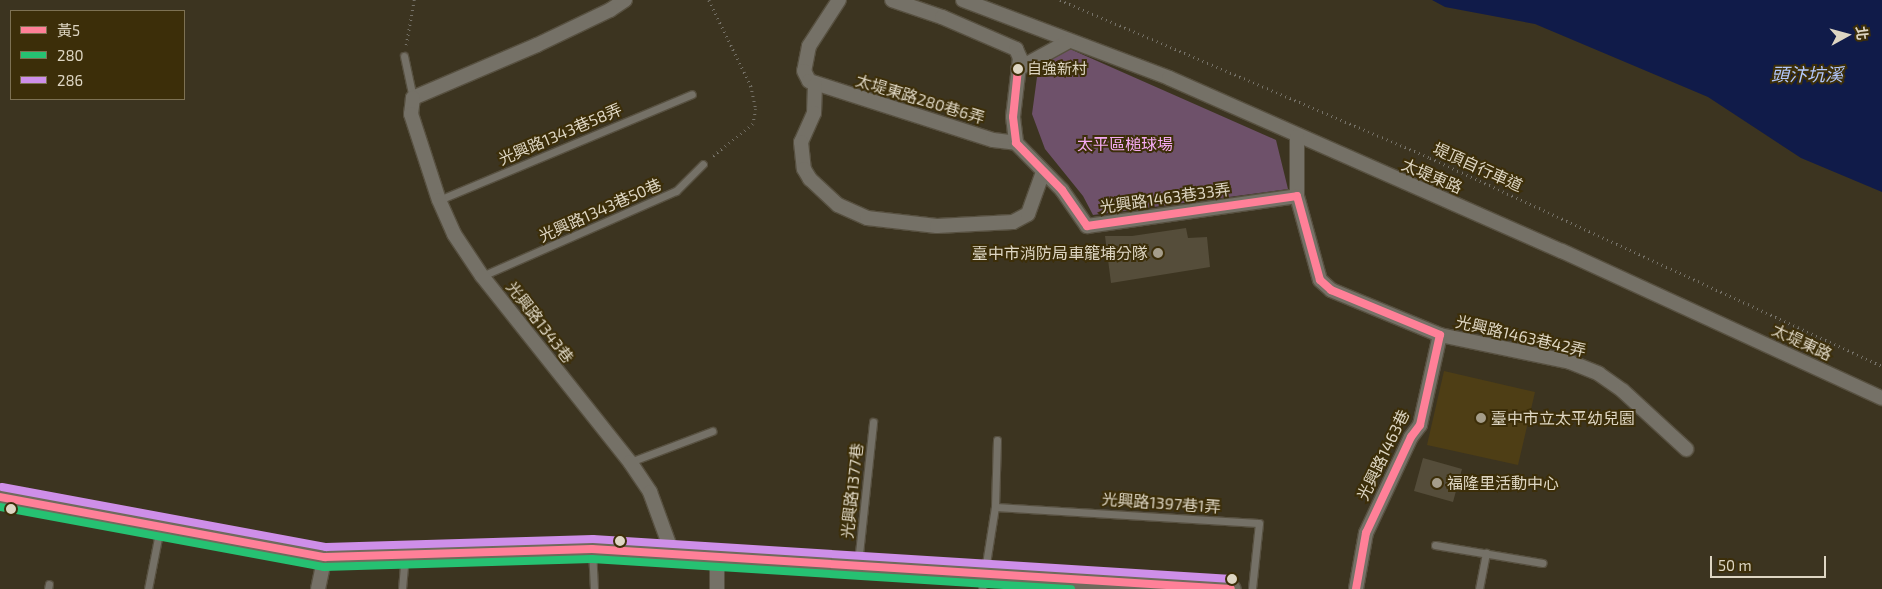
<!DOCTYPE html>
<html>
<head>
<meta charset="utf-8">
<style>
  body { margin:0 }
  #map { position:relative; width:1882px; height:589px; overflow:hidden; background:#3c3420; font-family:"Exo 2","Noto Sans TC",sans-serif }
  div>[style] { position:absolute }
  .built>* { inset:0; background:#4e3e15 }
  .green>* { inset:0; background:#6e516a }
  .water>* { inset:0; background:#101b49 }
  .building>* { inset:0; background:#554d3a }
  .path>* { height:2.5px; margin-top:-1.25px; transform-origin:0; background:repeating-linear-gradient(90deg,#757167 0 1px,transparent 0 5px) }
  .roads { filter:drop-shadow(1px 0 #575040) drop-shadow(-1px 0 #575040) drop-shadow(0 1px #575040) drop-shadow(0 -1px #575040) }
  .lane>* { height:7px; margin:-3.5px; padding:0 3.5px; transform-origin:3.5px; border-radius:3.5px; background:#757167 }
  .street>* { height:14px; margin:-7px; padding:0 7px; transform-origin:7px; border-radius:7px; background:#757167 }
  .secondary>* { height:19px; margin:-9.5px; padding:0 9.5px; transform-origin:9.5px; border-radius:9.5px; background:#6f6a5c }
  .bus-1>* { height:8px; margin:-4px; padding:0 4px; transform-origin:4px; border-radius:4px; background:#ff8098 }
  .bus-2>* { height:8px; margin:-4px; padding:0 4px; transform-origin:4px; border-radius:4px; background:#26c172 }
  .bus-3>* { height:8px; margin:-4px; padding:0 4px; transform-origin:4px; border-radius:4px; background:#ce8fe9 }
  .dots>* { width:14px; height:14px; translate:-50% -50%; box-sizing:border-box; border:2px solid #3c2e09; border-radius:50% }
  span { translate:-50% -50%; white-space:nowrap; text-align:center; line-height:1.15; -webkit-text-stroke:4px #3c2e09; paint-order:stroke }
  .bus-label { font-size:15px; color:#ded6c3 }
  .left { translate:0 -50%; text-align:left }
  .street-label { font-size:16px; color:#ded6c3 }
  .park-label { font-size:16px; color:#f5abf3 }
  .poi-label { font-size:16px; color:#ded6c3 }
  .right { translate:-100% -50%; text-align:right }
  .water-label { font-size:18px; color:#b3c8fc; font-style:italic }
  .legend { position:absolute; left:10px; top:10px; width:175px; height:90px; box-sizing:border-box; background:#3c2e09; border:1px solid #7d7153; margin:0; padding:6px 9px; list-style:none; font-size:15px; color:#ded6c3 }
  .legend li { display:flex; align-items:center; gap:10px; height:25px }
  .legend b { width:25px; border:1px solid #7d7153 }
  .north { position:absolute; left:1822px; top:10px; width:50px; height:50px; -webkit-text-stroke:4px #3c2e09; paint-order:stroke; rotate:83deg; font-size:14px; font-weight:700; line-height:20px; text-align:center; color:#ded6c3 }
  .north::after { content:''; display:block; margin:auto; width:18px; height:22px; background:#ded6c3; clip-path:polygon(50% 0,100% 100%,50% 72%,0 100%) }
  .scale { position:absolute; left:1710px; top:556px; width:116px; height:22px; box-sizing:border-box; border:2px solid #ded6c3; border-top:0; padding-left:6px; font-size:15px; line-height:18px; white-space:nowrap; color:#ded6c3; -webkit-text-stroke:4px #3c2e09; paint-order:stroke }
</style>
</head>
<body>
<div id="map">
  <div class="built">
    <i style="clip-path:polygon(1444px 371px,1535px 392px,1518px 465px,1427px 445px)"></i>
  </div>
  <div class="green">
    <i style="clip-path:polygon(1070px 49px,1276px 140px,1288px 189px,1093px 215px,1083px 196px,1045px 149px,1032px 114px,1037px 77px,1053px 52px)"></i>
  </div>
  <div class="water">
    <i style="clip-path:polygon(1432px 0,1882px 0,1882px 192px,1801px 158px,1708px 97px,1535px 24px,1445px 7px)"></i>
  </div>
  <div class="building">
    <i style="clip-path:polygon(1186px 228px,1188px 238px,1207px 237px,1210px 267px,1111px 283px,1105px 236px,1132px 236px)"></i>
    <i style="clip-path:polygon(1423px 458px,1462px 469px,1453px 502px,1414px 491px)"></i>
  </div>
  <div class="path">
    <i style="left:709px;top:0;width:96px;rotate:64deg"></i>
    <i style="left:751px;top:86px;width:24px;rotate:78deg"></i>
    <i style="left:756px;top:109px;width:15px;rotate:101deg"></i>
    <i style="left:753px;top:124px;width:54px;rotate:141deg"></i>
    <i style="left:1060px;top:0;width:402px;rotate:23.1deg"></i>
    <i style="left:1430px;top:158px;width:498px;rotate:24.7deg"></i>
    <i style="left:406px;top:45px;width:46px;rotate:-79.9deg"></i>
  </div>
  <div class="roads">
    <div class="lane">
      <i style="left:404px;top:56px;width:43px;rotate:77.9deg"></i>
      <i style="left:439px;top:200px;width:274px;rotate:-22.7deg"></i>
      <i style="left:482px;top:276px;width:212px;rotate:-23.7deg"></i>
      <i style="left:676px;top:191px;width:38px;rotate:-45deg"></i>
      <i style="left:630px;top:462px;width:88px;rotate:-20.7deg"></i>
      <i style="left:995px;top:507px;width:264px;rotate:3.5deg"></i>
      <i style="left:1259px;top:523px;width:66px;rotate:96.1deg"></i>
      <i style="left:1435px;top:545px;width:109px;rotate:9.5deg"></i>
      <i style="left:592px;top:549px;width:40px;rotate:87.1deg"></i>
      <i style="left:858px;top:563px;width:142px;rotate:-83.9deg"></i>
      <i style="left:48px;top:589px;width:5px;rotate:-79deg"></i>
      <i style="left:148px;top:589px;width:62px;rotate:-78.9deg"></i>
      <i style="left:402px;top:589px;width:32px;rotate:-85deg"></i>
      <i style="left:982px;top:589px;width:83px;rotate:-81deg"></i>
      <i style="left:995px;top:507px;width:67px;rotate:-88.3deg"></i>
      <i style="left:1479px;top:589px;width:37px;rotate:-79deg"></i>
    </div>
    <div class="street">
      <i style="left:625px;top:0;width:18px;rotate:146deg"></i>
      <i style="left:610px;top:10px;width:81px;rotate:154.4deg"></i>
      <i style="left:537px;top:45px;width:135px;rotate:156.9deg"></i>
      <i style="left:413px;top:98px;width:16px;rotate:97deg"></i>
      <i style="left:411px;top:114px;width:90px;rotate:72deg"></i>
      <i style="left:439px;top:200px;width:37px;rotate:66deg"></i>
      <i style="left:454px;top:234px;width:50px;rotate:56.3deg"></i>
      <i style="left:482px;top:276px;width:238px;rotate:51.5deg"></i>
      <i style="left:630px;top:462px;width:36px;rotate:56deg"></i>
      <i style="left:650px;top:492px;width:64px;rotate:69.9deg"></i>
      <i style="left:839px;top:0;width:55px;rotate:123.1deg"></i>
      <i style="left:809px;top:46px;width:25px;rotate:101deg"></i>
      <i style="left:804px;top:71px;width:11px;rotate:63deg"></i>
      <i style="left:809px;top:81px;width:193px;rotate:17.8deg"></i>
      <i style="left:993px;top:140px;width:23px;rotate:7deg"></i>
      <i style="left:892px;top:0;width:53px;rotate:18.8deg"></i>
      <i style="left:942px;top:17px;width:81px;rotate:23.4deg"></i>
      <i style="left:1016px;top:49px;width:10px;rotate:66deg"></i>
      <i style="left:1020px;top:58px;width:59px;rotate:96.8deg"></i>
      <i style="left:1013px;top:117px;width:26px;rotate:83deg"></i>
      <i style="left:1016px;top:143px;width:66px;rotate:45.6deg"></i>
      <i style="left:1062px;top:190px;width:44px;rotate:55.2deg"></i>
      <i style="left:1087px;top:226px;width:212px;rotate:-8.1deg"></i>
      <i style="left:963px;top:0;width:220px;rotate:20.7deg"></i>
      <i style="left:1169px;top:78px;width:429px;rotate:23.8deg"></i>
      <i style="left:1562px;top:251px;width:352px;rotate:24.7deg"></i>
      <i style="left:1018px;top:69px;width:58px;rotate:-28.8deg"></i>
      <i style="left:815px;top:85px;width:28px;rotate:92deg"></i>
      <i style="left:814px;top:113px;width:32px;rotate:114deg"></i>
      <i style="left:801px;top:142px;width:27px;rotate:84deg"></i>
      <i style="left:804px;top:169px;width:12px;rotate:59deg"></i>
      <i style="left:810px;top:179px;width:38px;rotate:43deg"></i>
      <i style="left:838px;top:205px;width:32px;rotate:24deg"></i>
      <i style="left:867px;top:218px;width:70px;rotate:6.5deg"></i>
      <i style="left:937px;top:226px;width:76px;rotate:-3deg"></i>
      <i style="left:1013px;top:222px;width:17px;rotate:-28deg"></i>
      <i style="left:1028px;top:214px;width:45px;rotate:-70.3deg"></i>
      <i style="left:1297px;top:137px;width:59px;rotate:90deg"></i>
      <i style="left:1297px;top:196px;width:87px;rotate:74.7deg"></i>
      <i style="left:1320px;top:280px;width:15px;rotate:42deg"></i>
      <i style="left:1331px;top:290px;width:118px;rotate:22.4deg"></i>
      <i style="left:1440px;top:335px;width:133px;rotate:11.7deg"></i>
      <i style="left:1570px;top:362px;width:31px;rotate:22deg"></i>
      <i style="left:1599px;top:374px;width:29px;rotate:35deg"></i>
      <i style="left:1623px;top:391px;width:86px;rotate:42.6deg"></i>
      <i style="left:717px;top:555px;width:34px;rotate:90deg"></i>
      <i style="left:318px;top:589px;width:33px;rotate:-78deg"></i>
      <i style="left:1356px;top:589px;width:57px;rotate:-79.9deg"></i>
      <i style="left:1366px;top:533px;width:106px;rotate:-64.9deg"></i>
      <i style="left:1411px;top:437px;width:15px;rotate:-53deg"></i>
      <i style="left:1420px;top:425px;width:92px;rotate:-77.5deg"></i>
    </div>
    <div class="secondary">
      <i style="left:0;top:497px;width:330px;rotate:10.5deg"></i>
      <i style="left:325px;top:557px;width:267px;rotate:-1.7deg"></i>
      <i style="left:592px;top:549px;width:640px;rotate:3.58deg"></i>
    </div>
  </div>
  <div class="bus-1">
    <i style="left:1018px;top:69px;width:48px;rotate:95.9deg"></i>
    <i style="left:1013px;top:117px;width:26px;rotate:83deg"></i>
    <i style="left:1016px;top:143px;width:66px;rotate:45.6deg"></i>
    <i style="left:1062px;top:190px;width:44px;rotate:55.2deg"></i>
    <i style="left:1087px;top:226px;width:212px;rotate:-8.1deg"></i>
    <i style="left:1297px;top:196px;width:87px;rotate:74.7deg"></i>
    <i style="left:1320px;top:280px;width:15px;rotate:42deg"></i>
    <i style="left:1331px;top:290px;width:118px;rotate:22.4deg"></i>
    <i style="left:0;top:497px;width:330px;rotate:10.5deg"></i>
    <i style="left:325px;top:557px;width:267px;rotate:-1.7deg"></i>
    <i style="left:592px;top:549px;width:640px;rotate:3.58deg"></i>
    <i style="left:1356px;top:589px;width:57px;rotate:-79.9deg"></i>
    <i style="left:1366px;top:533px;width:106px;rotate:-64.9deg"></i>
    <i style="left:1411px;top:437px;width:15px;rotate:-53deg"></i>
    <i style="left:1420px;top:425px;width:92px;rotate:-77.5deg"></i>
  </div>
  <div class="bus-2">
    <i style="left:0;top:507px;width:330px;rotate:10.5deg"></i>
    <i style="left:324px;top:567px;width:268px;rotate:-1.7deg"></i>
    <i style="left:592px;top:559px;width:480px;rotate:3.6deg"></i>
  </div>
  <div class="bus-3">
    <i style="left:2px;top:487px;width:330px;rotate:10.5deg"></i>
    <i style="left:326px;top:547px;width:267px;rotate:-1.7deg"></i>
    <i style="left:593px;top:539px;width:640px;rotate:3.58deg"></i>
  </div>
  <div class="dots">
    <i style="left:1018px;top:69px;background:#ded6c3"></i>
    <i style="left:1158px;top:253px;background:#a59d8a"></i>
    <i style="left:1481px;top:418px;background:#a59d8a"></i>
    <i style="left:1437px;top:483px;background:#a59d8a"></i>
    <i style="left:11px;top:509px;background:#ded6c3"></i>
    <i style="left:620px;top:541px;background:#ded6c3"></i>
    <i style="left:1232px;top:579px;background:#ded6c3"></i>
  </div>
  <div class="bus-label">
    <span class="left" style="left:1027px;top:69px">自強新村</span>
  </div>
  <div class="street-label">
    <span style="left:920px;top:99px;rotate:17deg">太堤東路280巷6弄</span>
    <span style="left:560px;top:134px;rotate:-23deg">光興路1343巷58弄</span>
    <span style="left:1478px;top:167px;rotate:24deg">堤頂自行車道</span>
    <span style="left:1432px;top:176px;rotate:23deg">太堤東路</span>
    <span style="left:1165px;top:198px;rotate:-8deg">光興路1463巷33弄</span>
    <span style="left:600px;top:210px;rotate:-24deg">光興路1343巷50巷</span>
    <span style="left:540px;top:322px;rotate:52deg">光興路1343巷</span>
    <span style="left:1521px;top:336px;rotate:13deg">光興路1463巷42弄</span>
    <span style="left:1802px;top:342px;rotate:25deg">太堤東路</span>
    <span style="left:1383px;top:455px;rotate:-64deg">光興路1463巷</span>
    <span style="left:852px;top:491px;rotate:-84deg">光興路1377巷</span>
    <span style="left:1161px;top:503px;rotate:4deg">光興路1397巷1弄</span>
  </div>
  <div class="park-label">
    <span style="left:1125px;top:144px">太平區槌球場</span>
  </div>
  <div class="poi-label">
    <span class="right" style="left:1148px;top:253px">臺中市消防局車籠埔分隊</span>
    <span class="left" style="left:1491px;top:418px">臺中市立太平幼兒園</span>
    <span class="left" style="left:1447px;top:483px">福隆里活動中心</span>
  </div>
  <div class="water-label">
    <span style="left:1807px;top:74px">頭汴坑溪</span>
  </div>
  <ul class="legend">
  <li><b style="height:6px;background:#ff8098"></b>黃5</li>
  <li><b style="height:6px;background:#26c172"></b>280</li>
  <li><b style="height:6px;background:#ce8fe9"></b>286</li>
  </ul>
  <div class="north">北</div>
  <div class="scale">50 m</div>
</div>
</body>
</html>
